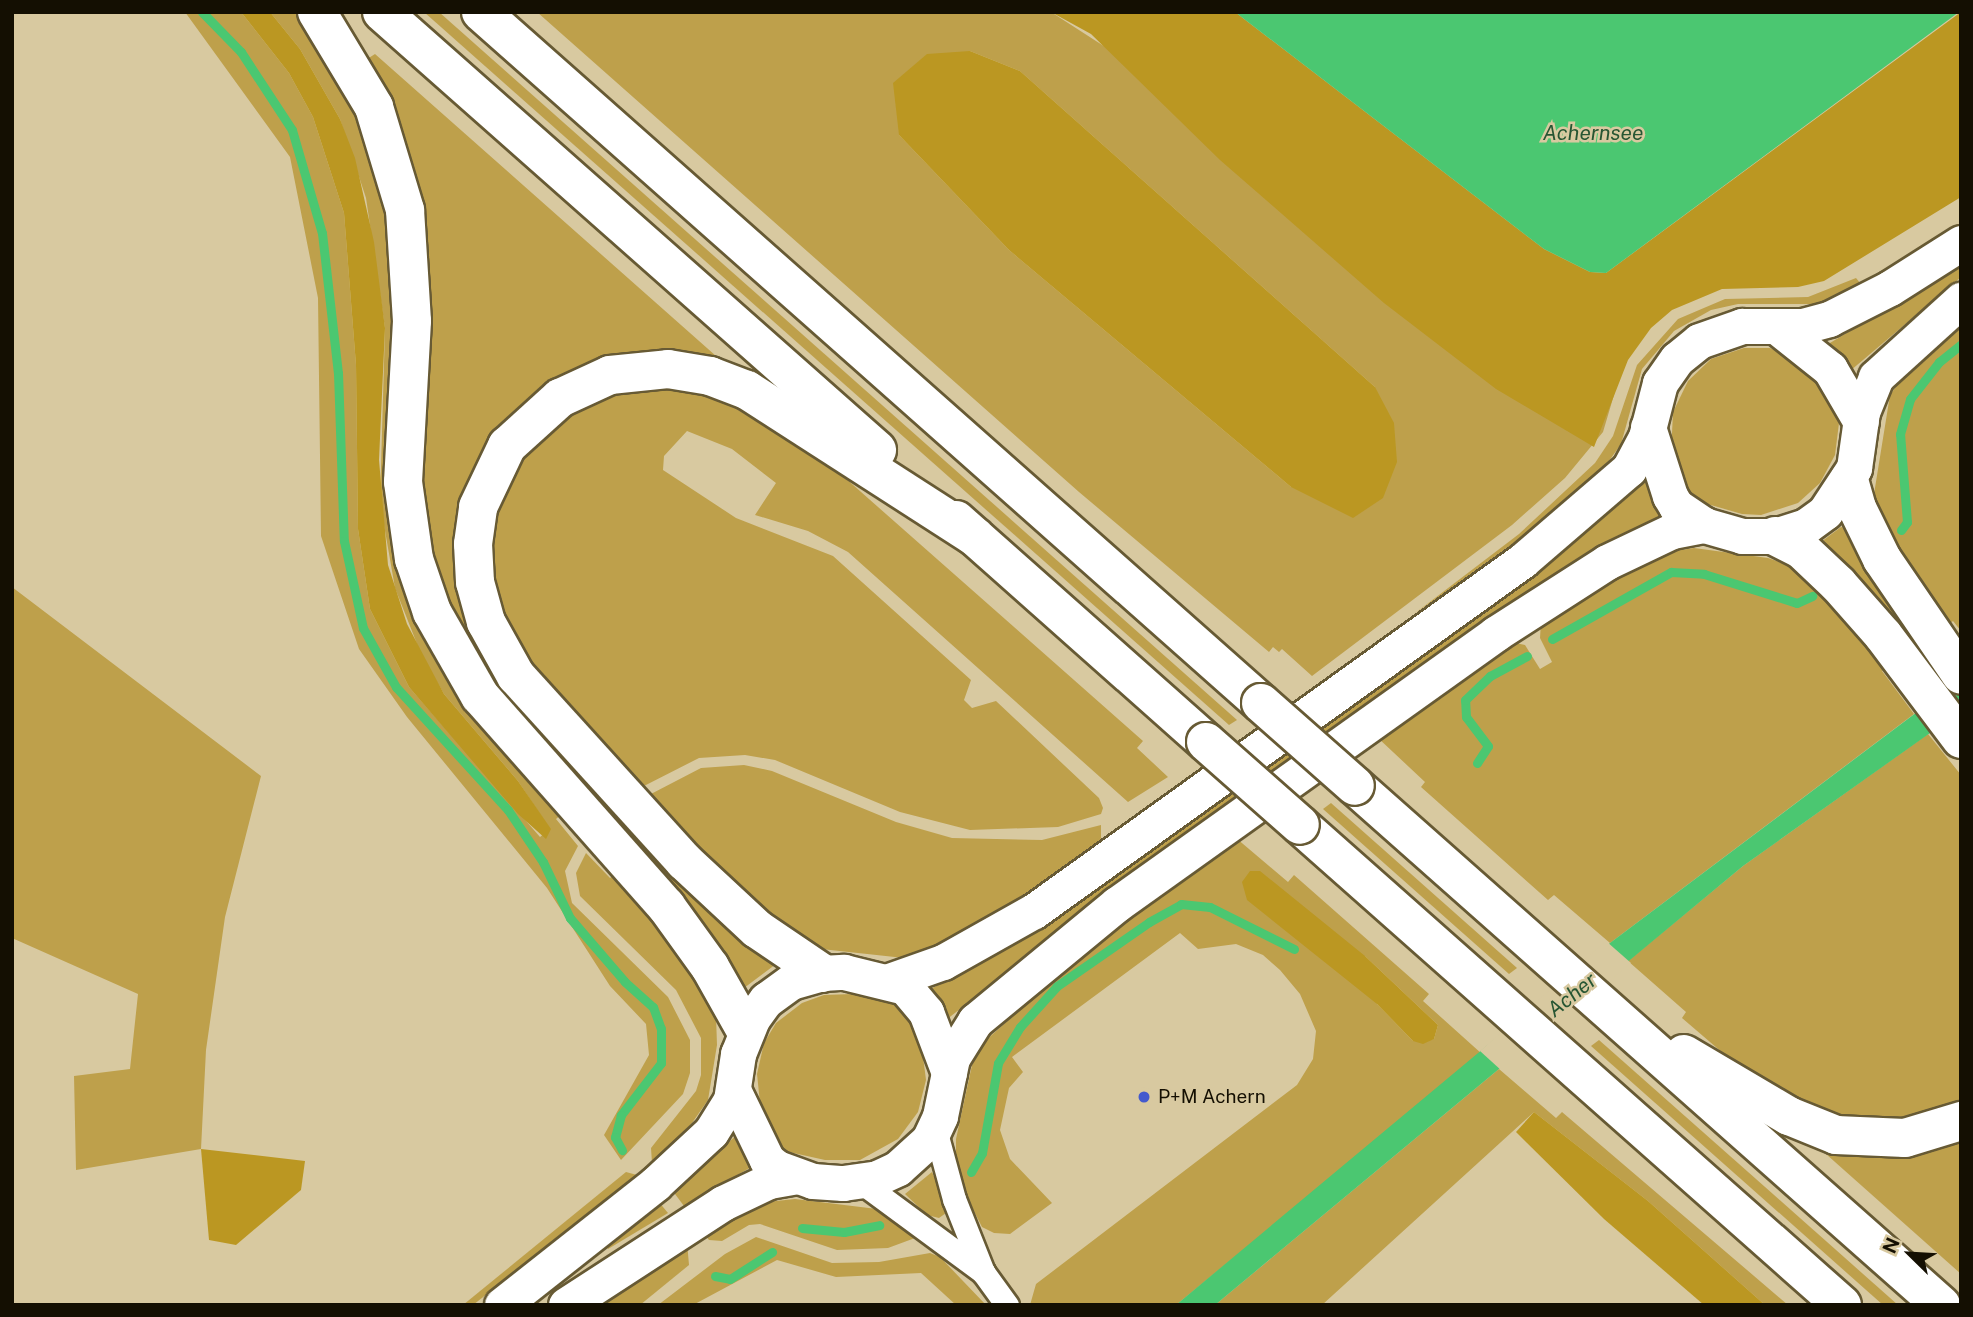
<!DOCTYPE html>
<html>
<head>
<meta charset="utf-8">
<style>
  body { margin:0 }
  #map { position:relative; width:1973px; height:1317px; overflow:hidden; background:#d8c9a0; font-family:"Public Sans",sans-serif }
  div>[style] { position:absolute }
  .green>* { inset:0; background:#bea04b }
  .forest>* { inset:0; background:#bb9722 }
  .water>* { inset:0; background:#4bc771 }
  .pier>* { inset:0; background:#d8c9a0 }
  .stream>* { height:9px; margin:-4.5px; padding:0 4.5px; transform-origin:4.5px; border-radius:4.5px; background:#4bc771 }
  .roads { filter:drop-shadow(2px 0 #675a34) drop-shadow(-2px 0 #675a34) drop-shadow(0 2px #675a34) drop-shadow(0 -2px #675a34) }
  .minor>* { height:23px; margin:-11.5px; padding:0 11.5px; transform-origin:11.5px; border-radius:11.5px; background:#fff }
  .primary>* { height:35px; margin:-17.5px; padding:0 17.5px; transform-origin:17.5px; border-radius:17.5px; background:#fff }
  .motorway>* { height:38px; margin:-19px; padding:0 19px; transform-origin:19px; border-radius:19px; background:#fff }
  .bridges { filter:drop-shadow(2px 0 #675a34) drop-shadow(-2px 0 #675a34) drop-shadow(0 2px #675a34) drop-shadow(0 -2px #675a34) }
  .motorway-bridge>* { height:38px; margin:-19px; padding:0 19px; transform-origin:19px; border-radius:19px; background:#fff }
  .dots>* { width:19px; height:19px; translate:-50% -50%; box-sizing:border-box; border:4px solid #d8c9a0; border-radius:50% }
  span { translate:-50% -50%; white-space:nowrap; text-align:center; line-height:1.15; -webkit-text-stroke:5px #d8c9a0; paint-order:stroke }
  .poi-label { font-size:19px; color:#140f02 }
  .left { translate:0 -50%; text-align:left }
  .water-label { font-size:21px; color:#275633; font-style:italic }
  .frame { position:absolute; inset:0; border:14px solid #140f02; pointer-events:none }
  .north { position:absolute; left:1875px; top:1219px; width:70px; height:70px; -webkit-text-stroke:5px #d8c9a0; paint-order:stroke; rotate:294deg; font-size:19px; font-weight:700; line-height:28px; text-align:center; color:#140f02 }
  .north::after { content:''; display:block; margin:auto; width:24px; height:32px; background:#140f02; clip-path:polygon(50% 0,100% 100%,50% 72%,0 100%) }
</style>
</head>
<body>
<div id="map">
  <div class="green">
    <i style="clip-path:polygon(185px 12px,241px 12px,289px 73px,313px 117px,344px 213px,356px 365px,358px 529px,370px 609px,409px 687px,540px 837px,550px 829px,518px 781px,444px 694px,421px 654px,395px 588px,380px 502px,385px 328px,366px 198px,340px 119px,300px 49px,270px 12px,301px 12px,355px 96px,396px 230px,392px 504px,563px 813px,556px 819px,578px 846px,565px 871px,572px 903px,668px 997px,690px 1040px,690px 1073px,683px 1094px,621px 1160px,604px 1135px,649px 1055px,646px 1024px,610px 986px,547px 888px,407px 717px,359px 649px,321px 536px,318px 298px,290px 157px)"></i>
    <i style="clip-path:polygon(424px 12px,439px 12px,1237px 720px,1229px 725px)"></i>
    <i style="clip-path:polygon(evenodd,537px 12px,1051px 12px,1619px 378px,1603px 432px,1565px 478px,1512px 525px,1312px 676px,1282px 649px,1279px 652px,1273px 647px,1269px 652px,1079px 492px,537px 12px,970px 51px,1020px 71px,1375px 387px,1291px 487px,1009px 250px,899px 135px,970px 51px)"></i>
    <i style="clip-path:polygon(375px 54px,716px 356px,713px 363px,565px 379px,461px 558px,612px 804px,606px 810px,492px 682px,439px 587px,420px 510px,418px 411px,364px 61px)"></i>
    <i style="clip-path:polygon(1961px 264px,1961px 277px,1850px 371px,1825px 346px)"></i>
    <i style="clip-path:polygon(1856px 278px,1861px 284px,1819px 304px,1738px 304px,1711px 310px,1674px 331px,1642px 369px,1621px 444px,1604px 468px,1532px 533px,1414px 614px,1519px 534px,1595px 463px,1613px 436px,1637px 365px,1678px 319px,1725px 299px,1808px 297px)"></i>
    <i style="clip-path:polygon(1961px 323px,1961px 631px,1953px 621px,1946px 626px,1916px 584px,1877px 510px,1874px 494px,1890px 395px,1904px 375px)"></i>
    <i style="clip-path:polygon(1744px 348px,1770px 348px,1801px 361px,1834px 402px,1839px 423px,1835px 455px,1820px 483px,1798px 503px,1761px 515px,1742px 514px,1690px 499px,1671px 455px,1673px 412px,1688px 381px,1711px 359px)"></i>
    <i style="clip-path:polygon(613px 387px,716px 390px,835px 469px,1143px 741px,1137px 748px,1168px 777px,1128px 802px,848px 552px,808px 531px,755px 515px,776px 483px,732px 449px,687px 431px,664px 456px,663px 470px,736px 518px,833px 556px,971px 680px,964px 700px,972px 708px,996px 701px,1099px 798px,1103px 808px,1101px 814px,1058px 827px,970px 830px,900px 812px,775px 760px,745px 755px,699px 758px,642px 787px,533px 678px,487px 580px,494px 499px,543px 426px)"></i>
    <i style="clip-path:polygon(1647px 481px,1661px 515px,1520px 596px,1131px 874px,946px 1020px,931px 989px,1073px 906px,1492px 606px)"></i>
    <i style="clip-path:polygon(1841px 527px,1846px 528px,1927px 658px,1920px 663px,1821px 542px)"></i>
    <i style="clip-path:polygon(1694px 548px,1768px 558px,1801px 570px,1887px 667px,1882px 671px,1914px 714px,1610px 943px,1554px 895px,1548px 900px,1421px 787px,1425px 782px,1377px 737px,1511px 642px,1525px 645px,1540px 669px,1552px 662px,1540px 638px,1541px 622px,1637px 565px,1668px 552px)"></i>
    <i style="clip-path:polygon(12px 587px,261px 776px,225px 917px,206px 1050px,201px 1149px,76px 1170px,74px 1076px,130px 1069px,138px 994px,12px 938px)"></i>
    <i style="clip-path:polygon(1928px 734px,1961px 775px,1961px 1108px,1931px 1121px,1839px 1123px,1745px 1072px,1682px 1018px,1686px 1012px,1628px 961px,1743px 866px)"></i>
    <i style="clip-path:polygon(744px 765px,772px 771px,896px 822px,952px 838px,1042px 840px,1101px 825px,1101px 838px,1096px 849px,1027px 895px,923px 953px,904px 958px,812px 948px,762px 920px,649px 795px,701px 768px)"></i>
    <i style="clip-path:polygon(1331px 803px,1517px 968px,1509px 974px,1323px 809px)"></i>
    <i style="clip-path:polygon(630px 824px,776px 964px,744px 988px,676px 890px,623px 830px)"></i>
    <i style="clip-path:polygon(evenodd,1236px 838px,1288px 882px,1294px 875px,1429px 994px,1423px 1001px,1482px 1054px,1176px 1305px,1030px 1305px,1036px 1284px,1297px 1085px,1313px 1059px,1316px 1031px,1300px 994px,1280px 970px,1263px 955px,1236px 944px,1198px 949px,1180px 933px,1012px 1057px,1023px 1072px,1009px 1088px,1000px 1130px,1010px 1159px,1052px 1203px,1010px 1234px,994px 1233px,982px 1227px,956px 1176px,956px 1139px,972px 1065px,984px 1042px,1101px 937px,1236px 838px,1365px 956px,1438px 1025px,1434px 1039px,1413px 1041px,1377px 1004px,1365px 956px)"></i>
    <i style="clip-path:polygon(586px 853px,610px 878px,617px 872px,686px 960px,716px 1016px,717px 1045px,708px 1100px,692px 1123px,652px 1163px,651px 1148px,696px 1091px,701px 1075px,701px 1038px,676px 990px,580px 896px,576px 873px)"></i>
    <i style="clip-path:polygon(853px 994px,903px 1004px,920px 1033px,926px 1080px,918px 1112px,898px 1139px,860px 1160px,825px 1160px,780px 1150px,760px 1103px,757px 1074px,764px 1043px,776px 1023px,802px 1003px,824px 995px)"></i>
    <i style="clip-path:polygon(1599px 1040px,1782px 1202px,1898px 1305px,1883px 1305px,1591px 1046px)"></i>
    <i style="clip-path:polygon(1499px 1069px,1556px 1118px,1562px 1112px,1788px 1305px,1765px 1305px,1648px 1201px,1534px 1112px,1322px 1305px,1215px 1305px)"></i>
    <i style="clip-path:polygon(1961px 1134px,1961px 1274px,1826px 1154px,1832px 1147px)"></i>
    <i style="clip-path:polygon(737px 1135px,753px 1166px,684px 1206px,672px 1190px)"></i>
    <i style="clip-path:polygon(626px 1172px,637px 1175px,473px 1305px,463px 1305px)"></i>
    <i style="clip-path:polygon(932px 1172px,947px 1205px,946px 1213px,939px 1218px,927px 1215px,905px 1194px)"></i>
    <i style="clip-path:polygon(795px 1199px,877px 1209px,915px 1233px,915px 1238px,888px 1248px,837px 1250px,760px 1224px,749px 1225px,722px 1241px,709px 1240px,704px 1234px,767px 1202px)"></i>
    <i style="clip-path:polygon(658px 1201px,668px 1213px,608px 1249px,607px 1247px)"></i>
    <i style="clip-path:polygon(756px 1237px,832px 1263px,879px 1262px,930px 1253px,940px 1257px,986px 1305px,956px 1305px,921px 1273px,836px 1277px,777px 1260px,693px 1305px,658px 1305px,725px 1254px)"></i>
    <i style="clip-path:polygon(687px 1242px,689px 1265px,640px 1305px,592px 1305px)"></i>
  </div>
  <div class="forest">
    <i style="clip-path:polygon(241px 12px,270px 12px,300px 49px,340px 119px,355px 158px,374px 242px,385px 328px,379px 460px,388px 565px,407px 624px,444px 694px,518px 781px,551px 829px,546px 839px,518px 814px,409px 687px,370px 609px,358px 529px,356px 365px,344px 213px,313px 117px,289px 73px)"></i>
    <i style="clip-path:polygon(1051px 12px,1235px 12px,1544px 249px,1590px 272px,1606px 273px,1961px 12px,1961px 197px,1824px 281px,1798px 287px,1722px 289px,1672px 310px,1651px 328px,1628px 360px,1594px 447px,1496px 389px,1384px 303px,1220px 160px,1091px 34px)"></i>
    <i style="clip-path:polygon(970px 51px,1020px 71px,1375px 387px,1394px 423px,1397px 462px,1383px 498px,1353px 518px,1291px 487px,1009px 250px,899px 135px,893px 83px,927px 54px)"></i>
    <i style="clip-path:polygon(1250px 871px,1260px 871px,1365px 956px,1438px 1025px,1434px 1039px,1423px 1044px,1413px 1041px,1377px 1004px,1247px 900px,1242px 882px)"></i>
    <i style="clip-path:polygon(1534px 1112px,1648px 1201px,1765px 1305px,1704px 1305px,1604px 1219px,1516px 1132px)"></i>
    <i style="clip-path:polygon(201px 1149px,305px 1161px,301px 1190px,236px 1245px,209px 1240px)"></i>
  </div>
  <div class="water">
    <i style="clip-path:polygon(1235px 12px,1959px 12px,1606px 273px,1590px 272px,1544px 249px)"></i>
    <i style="clip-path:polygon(1961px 679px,1961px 711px,1743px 866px,1215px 1305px,1176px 1305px,1610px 943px)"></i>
  </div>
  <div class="pier">
    <i style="clip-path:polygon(1606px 941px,1631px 963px,1502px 1071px,1480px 1051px)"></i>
  </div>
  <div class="stream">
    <i style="left:202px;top:12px;width:56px;rotate:45.7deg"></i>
    <i style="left:241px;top:52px;width:93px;rotate:56.8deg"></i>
    <i style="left:292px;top:130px;width:107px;rotate:73.8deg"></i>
    <i style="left:322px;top:233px;width:141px;rotate:83.5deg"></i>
    <i style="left:338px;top:373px;width:168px;rotate:88deg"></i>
    <i style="left:344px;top:541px;width:89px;rotate:77.7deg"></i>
    <i style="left:363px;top:628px;width:68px;rotate:60.8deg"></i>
    <i style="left:396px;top:687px;width:166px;rotate:47.7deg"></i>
    <i style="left:508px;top:810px;width:63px;rotate:56.1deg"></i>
    <i style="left:543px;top:862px;width:62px;rotate:64.3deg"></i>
    <i style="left:570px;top:918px;width:84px;rotate:49.3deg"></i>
    <i style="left:625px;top:982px;width:38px;rotate:42deg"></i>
    <i style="left:653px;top:1007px;width:23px;rotate:70deg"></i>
    <i style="left:661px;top:1029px;width:34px;rotate:90deg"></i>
    <i style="left:661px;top:1063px;width:66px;rotate:127.6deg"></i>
    <i style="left:621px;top:1115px;width:23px;rotate:105deg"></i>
    <i style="left:615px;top:1137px;width:15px;rotate:62deg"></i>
    <i style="left:1901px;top:530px;width:10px;rotate:-53deg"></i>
    <i style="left:1907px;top:522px;width:88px;rotate:-94.5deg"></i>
    <i style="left:1900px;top:434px;width:36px;rotate:-74deg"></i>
    <i style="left:1910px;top:399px;width:47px;rotate:-51.9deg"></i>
    <i style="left:1939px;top:362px;width:28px;rotate:-39deg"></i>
    <i style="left:1552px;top:639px;width:137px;rotate:-29.4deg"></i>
    <i style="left:1671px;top:572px;width:33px;rotate:3deg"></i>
    <i style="left:1704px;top:574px;width:97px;rotate:17.3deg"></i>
    <i style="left:1797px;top:603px;width:17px;rotate:-25deg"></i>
    <i style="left:1477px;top:763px;width:20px;rotate:-57deg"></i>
    <i style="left:1488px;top:746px;width:36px;rotate:-127deg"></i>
    <i style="left:1466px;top:717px;width:17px;rotate:-93deg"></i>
    <i style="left:1465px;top:700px;width:35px;rotate:-44deg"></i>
    <i style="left:1490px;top:676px;width:42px;rotate:-28.4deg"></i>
    <i style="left:971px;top:1172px;width:22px;rotate:-60deg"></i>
    <i style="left:982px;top:1153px;width:91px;rotate:-79.9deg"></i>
    <i style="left:998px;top:1063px;width:42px;rotate:-58.6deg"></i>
    <i style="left:1020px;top:1027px;width:55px;rotate:-47.9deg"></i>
    <i style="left:1057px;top:986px;width:112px;rotate:-34.8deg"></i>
    <i style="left:1149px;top:922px;width:37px;rotate:-29deg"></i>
    <i style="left:1181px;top:904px;width:29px;rotate:6deg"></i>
    <i style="left:1210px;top:907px;width:94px;rotate:26.6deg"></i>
    <i style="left:802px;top:1228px;width:42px;rotate:5.4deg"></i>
    <i style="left:844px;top:1232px;width:36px;rotate:-11deg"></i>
    <i style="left:715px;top:1276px;width:15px;rotate:11deg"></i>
    <i style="left:730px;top:1279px;width:50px;rotate:-32.7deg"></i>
  </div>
  <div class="roads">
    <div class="minor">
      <i style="left:935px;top:1129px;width:73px;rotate:74.8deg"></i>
      <i style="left:954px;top:1199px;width:79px;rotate:68.3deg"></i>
      <i style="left:983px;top:1272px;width:41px;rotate:54deg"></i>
      <i style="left:861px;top:1182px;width:152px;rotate:36.4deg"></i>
    </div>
    <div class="primary">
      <i style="left:1776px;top:326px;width:69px;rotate:38.5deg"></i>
      <i style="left:1830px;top:369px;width:61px;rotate:59.7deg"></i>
      <i style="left:1648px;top:427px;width:72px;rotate:72.3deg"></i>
      <i style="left:1670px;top:496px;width:12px;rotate:59deg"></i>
      <i style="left:1676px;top:506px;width:34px;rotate:34deg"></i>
      <i style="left:889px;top:981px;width:57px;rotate:-19.4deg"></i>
      <i style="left:943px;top:962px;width:104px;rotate:-29.3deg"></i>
      <i style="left:1034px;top:911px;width:601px;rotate:-35.65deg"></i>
      <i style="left:1522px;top:561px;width:141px;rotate:-40.7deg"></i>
      <i style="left:1629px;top:469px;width:36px;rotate:-62deg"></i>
      <i style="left:1646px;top:437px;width:56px;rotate:-75.5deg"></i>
      <i style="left:1660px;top:383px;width:29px;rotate:-55deg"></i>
      <i style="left:1677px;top:359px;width:28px;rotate:-39deg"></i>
      <i style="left:1699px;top:341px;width:46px;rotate:-19.2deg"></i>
      <i style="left:1742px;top:326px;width:61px"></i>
      <i style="left:1803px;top:326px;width:27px;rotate:-15deg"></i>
      <i style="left:1829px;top:319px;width:68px;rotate:-26.9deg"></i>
      <i style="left:1890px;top:288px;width:84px;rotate:-32.4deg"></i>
      <i style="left:734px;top:1092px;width:76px;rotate:64.1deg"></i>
      <i style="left:767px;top:1160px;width:13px;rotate:39deg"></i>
      <i style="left:777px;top:1168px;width:38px;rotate:20deg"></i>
      <i style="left:813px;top:1181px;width:30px;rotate:4deg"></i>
      <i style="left:843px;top:1183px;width:34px;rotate:-8deg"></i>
      <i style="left:877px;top:1178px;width:23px;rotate:-25deg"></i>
      <i style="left:898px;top:1168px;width:42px;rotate:-42.1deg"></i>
      <i style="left:929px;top:1140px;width:26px;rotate:-65deg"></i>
      <i style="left:940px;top:1116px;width:59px;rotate:-78.3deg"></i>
      <i style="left:952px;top:1058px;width:44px;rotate:-58.1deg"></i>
      <i style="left:975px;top:1021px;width:184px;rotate:-39.5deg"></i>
      <i style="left:1117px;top:904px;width:465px;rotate:-35.5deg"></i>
      <i style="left:1495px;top:634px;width:133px;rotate:-32.7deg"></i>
      <i style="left:1607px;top:562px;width:72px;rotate:-25.5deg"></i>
      <i style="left:1672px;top:531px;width:33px;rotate:-11deg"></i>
      <i style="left:1704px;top:525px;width:40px;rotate:16deg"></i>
      <i style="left:1742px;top:536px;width:33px"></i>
      <i style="left:1775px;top:536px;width:33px;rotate:-18deg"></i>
      <i style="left:1806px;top:526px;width:24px;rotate:-36deg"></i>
      <i style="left:1825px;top:512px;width:53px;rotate:-56.6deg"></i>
      <i style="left:1854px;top:468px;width:57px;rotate:-81.9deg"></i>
      <i style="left:1862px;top:412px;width:38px;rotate:-68deg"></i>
      <i style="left:1876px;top:377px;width:115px;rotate:-42.2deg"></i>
      <i style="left:502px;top:1305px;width:195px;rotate:-38.3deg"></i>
      <i style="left:655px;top:1184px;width:76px;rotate:-42.9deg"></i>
      <i style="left:711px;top:1132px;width:38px;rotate:-58deg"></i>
      <i style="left:731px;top:1100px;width:47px;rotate:-81.3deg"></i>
      <i style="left:738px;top:1054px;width:38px;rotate:-68deg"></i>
      <i style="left:752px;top:1019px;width:24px;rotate:-54deg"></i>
      <i style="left:766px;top:1000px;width:31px;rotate:-36deg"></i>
      <i style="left:791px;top:982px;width:32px;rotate:-16deg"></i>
      <i style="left:822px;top:973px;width:22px;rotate:-3deg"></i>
      <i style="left:844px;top:972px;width:63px;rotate:13.8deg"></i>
      <i style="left:905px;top:987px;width:33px;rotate:50deg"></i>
      <i style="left:926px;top:1012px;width:65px;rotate:69.3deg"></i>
      <i style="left:566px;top:1305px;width:187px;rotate:-33deg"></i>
      <i style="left:723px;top:1203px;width:51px;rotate:-25.6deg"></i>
      <i style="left:769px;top:1181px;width:29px;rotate:-10deg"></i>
    </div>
    <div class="motorway">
      <i style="left:317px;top:12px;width:111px;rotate:59deg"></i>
      <i style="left:374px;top:107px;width:108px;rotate:73.2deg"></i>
      <i style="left:405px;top:210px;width:111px;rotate:86.4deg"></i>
      <i style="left:412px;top:321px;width:161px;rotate:93.2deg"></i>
      <i style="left:403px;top:482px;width:78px;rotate:81.9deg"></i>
      <i style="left:414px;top:559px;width:56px;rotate:71.2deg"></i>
      <i style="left:432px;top:612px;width:97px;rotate:60.3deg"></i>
      <i style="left:480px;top:696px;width:281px;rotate:48.5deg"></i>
      <i style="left:666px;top:906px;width:75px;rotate:54.2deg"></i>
      <i style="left:710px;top:967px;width:73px;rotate:60.6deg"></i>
      <i style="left:382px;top:12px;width:661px;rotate:41.5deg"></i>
      <i style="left:481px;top:12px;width:1042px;rotate:41.54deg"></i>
      <i style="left:1849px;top:480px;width:29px;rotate:74deg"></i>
      <i style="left:1857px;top:508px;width:57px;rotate:63.9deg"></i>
      <i style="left:1882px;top:559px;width:140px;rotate:55.7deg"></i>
      <i style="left:956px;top:520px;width:334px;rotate:41.6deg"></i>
      <i style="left:1775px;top:536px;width:30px;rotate:27deg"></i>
      <i style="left:1802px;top:550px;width:50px;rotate:43.4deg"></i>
      <i style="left:1838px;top:584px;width:68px;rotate:48.6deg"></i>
      <i style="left:1883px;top:635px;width:130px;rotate:53.1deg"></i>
      <i style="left:1355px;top:786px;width:783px;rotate:41.53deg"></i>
      <i style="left:1300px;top:825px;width:724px;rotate:41.53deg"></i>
      <i style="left:822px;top:973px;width:78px;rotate:-145.9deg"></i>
      <i style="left:757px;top:929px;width:100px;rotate:-137deg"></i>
      <i style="left:684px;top:861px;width:250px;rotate:-132.2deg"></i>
      <i style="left:516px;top:676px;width:62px;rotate:-119.1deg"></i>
      <i style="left:486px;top:622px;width:41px;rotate:-105.4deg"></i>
      <i style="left:475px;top:582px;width:38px;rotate:-93deg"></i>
      <i style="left:473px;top:544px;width:37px;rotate:-82deg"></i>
      <i style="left:478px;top:507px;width:68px;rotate:-64.6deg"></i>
      <i style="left:507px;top:446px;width:72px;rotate:-42.2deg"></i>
      <i style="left:560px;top:398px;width:55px;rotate:-24.7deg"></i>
      <i style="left:610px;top:375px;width:58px;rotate:-5.9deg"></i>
      <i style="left:668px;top:369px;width:43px;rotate:9.5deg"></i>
      <i style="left:710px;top:376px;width:40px;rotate:21deg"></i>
      <i style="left:747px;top:390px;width:271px;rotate:32.8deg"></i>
      <i style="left:1684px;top:1054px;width:122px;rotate:30.6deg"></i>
      <i style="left:1789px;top:1116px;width:51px;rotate:22deg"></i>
      <i style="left:1836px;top:1135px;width:69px;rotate:2.5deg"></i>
      <i style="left:1905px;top:1138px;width:59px;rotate:-16.9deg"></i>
    </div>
  </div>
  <div class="bridges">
    <div class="motorway-bridge">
      <i style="left:1261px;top:703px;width:125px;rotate:41.4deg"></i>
      <i style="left:1206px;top:742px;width:125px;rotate:41.4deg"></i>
    </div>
  </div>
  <div class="dots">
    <i style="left:1144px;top:1097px;background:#435ace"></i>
  </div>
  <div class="poi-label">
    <span class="left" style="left:1158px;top:1097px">P+M Achern</span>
  </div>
  <div class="water-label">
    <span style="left:1593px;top:133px">Achernsee</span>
    <span style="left:1572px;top:995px;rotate:-39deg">Acher</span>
  </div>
  <div class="frame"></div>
  <div class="north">N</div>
</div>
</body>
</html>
